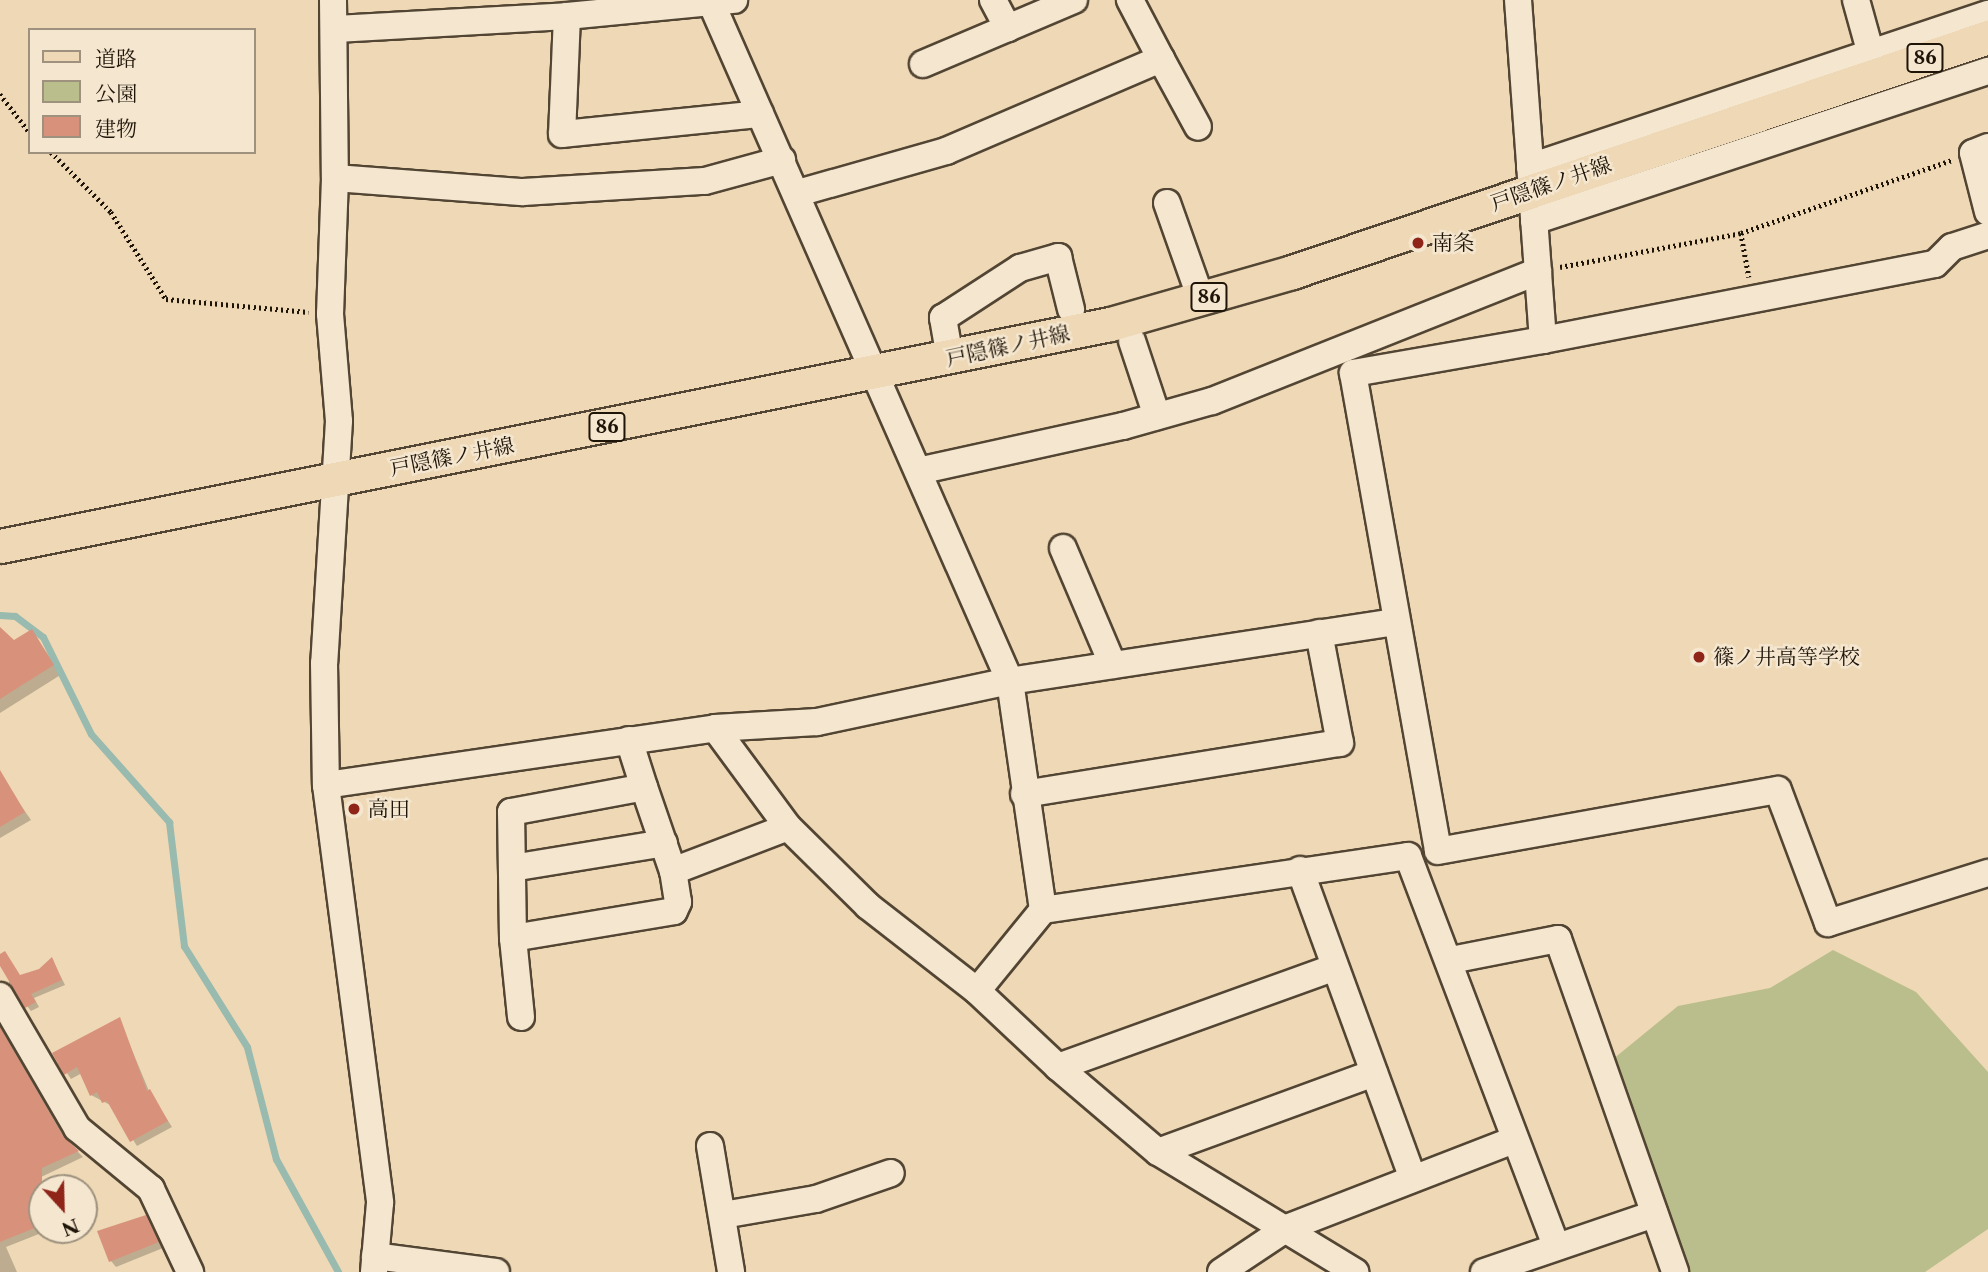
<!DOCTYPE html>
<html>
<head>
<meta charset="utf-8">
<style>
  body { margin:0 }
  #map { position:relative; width:1988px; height:1272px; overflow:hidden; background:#eed8b5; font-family:"Libre Caslon Text","Noto Serif JP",serif }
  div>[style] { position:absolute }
  .green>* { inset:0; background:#babe8c }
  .shadow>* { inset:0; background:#0003 }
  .stream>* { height:7px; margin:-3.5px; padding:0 3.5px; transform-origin:3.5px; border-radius:3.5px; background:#99baae }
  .building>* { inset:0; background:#d8927b }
  .path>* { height:4.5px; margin-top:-2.25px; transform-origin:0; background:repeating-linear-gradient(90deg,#1e1408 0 2px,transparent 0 5.5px) }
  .roads { filter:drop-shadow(2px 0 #524533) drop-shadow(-2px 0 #524533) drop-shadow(0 2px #524533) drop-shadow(0 -2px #524533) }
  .minor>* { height:26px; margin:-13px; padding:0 13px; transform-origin:13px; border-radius:13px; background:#f4e6cf }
  .major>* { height:33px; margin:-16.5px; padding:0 16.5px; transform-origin:16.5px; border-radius:16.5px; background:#eed8b5 }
  .dots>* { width:19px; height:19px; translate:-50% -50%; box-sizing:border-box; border:4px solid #f4e6cf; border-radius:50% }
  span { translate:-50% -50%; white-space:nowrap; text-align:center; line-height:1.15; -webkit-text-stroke:5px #f4e6cf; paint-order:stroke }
  .shield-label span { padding:2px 5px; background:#f4e6cf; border:2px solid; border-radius:5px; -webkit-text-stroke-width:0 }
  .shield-label { font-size:19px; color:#1e1408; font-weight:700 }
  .street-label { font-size:21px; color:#1e1408 }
  .poi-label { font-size:21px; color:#1e1408 }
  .left { translate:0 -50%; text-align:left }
  .legend { position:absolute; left:28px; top:28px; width:228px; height:126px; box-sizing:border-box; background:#f4e6cf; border:2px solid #9e927f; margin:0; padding:9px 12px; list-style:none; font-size:21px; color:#1e1408 }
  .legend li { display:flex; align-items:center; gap:14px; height:35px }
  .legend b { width:35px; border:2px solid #9e927f }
  .north { position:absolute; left:28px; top:1174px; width:70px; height:70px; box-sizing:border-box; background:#f4e6cf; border:2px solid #9e927f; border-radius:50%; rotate:158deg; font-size:19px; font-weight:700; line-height:28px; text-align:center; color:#1e1408 }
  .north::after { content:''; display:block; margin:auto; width:24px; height:32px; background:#8f2418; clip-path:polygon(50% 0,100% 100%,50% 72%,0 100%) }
</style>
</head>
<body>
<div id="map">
  <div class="green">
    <i style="clip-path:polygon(1833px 950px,1916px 992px,1988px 1072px,1988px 1229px,1925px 1272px,1688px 1272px,1612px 1060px,1678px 1006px,1770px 988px)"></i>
  </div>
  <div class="shadow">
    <i style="clip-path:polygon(31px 631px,62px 674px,0 713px,0 636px,14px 642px)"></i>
    <i style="clip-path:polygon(6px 784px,31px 820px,0 838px,0 788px)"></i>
    <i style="clip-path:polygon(52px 959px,65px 985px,34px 998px,39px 1007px,31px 1011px,8px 982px,40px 970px)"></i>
    <i style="clip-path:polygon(119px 1019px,149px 1091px,172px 1127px,137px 1146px,112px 1106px,91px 1095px,82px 1073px,71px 1079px,54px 1054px)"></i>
    <i style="clip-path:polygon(0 1026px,69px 1143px,83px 1157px,37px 1179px,42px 1189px,42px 1230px,49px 1230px,6px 1247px,17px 1272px,0 1272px)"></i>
    <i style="clip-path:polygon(145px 1217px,163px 1248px,116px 1267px,111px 1261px)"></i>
  </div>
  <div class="stream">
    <i style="left:0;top:615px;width:15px;rotate:4deg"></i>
    <i style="left:15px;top:616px;width:35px;rotate:37deg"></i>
    <i style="left:43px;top:637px;width:108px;rotate:63.7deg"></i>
    <i style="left:91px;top:734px;width:118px;rotate:48.4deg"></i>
    <i style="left:169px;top:822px;width:125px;rotate:83.1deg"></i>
    <i style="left:184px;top:946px;width:119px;rotate:58deg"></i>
    <i style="left:247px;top:1047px;width:116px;rotate:75.5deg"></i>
    <i style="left:276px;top:1159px;width:129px;rotate:61.2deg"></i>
  </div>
  <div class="building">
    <i style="clip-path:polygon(0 627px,14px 640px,32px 629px,54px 665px,0 699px)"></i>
    <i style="clip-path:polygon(0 770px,25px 812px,0 827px)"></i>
    <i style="clip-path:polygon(5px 951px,20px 975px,39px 969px,52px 957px,62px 980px,31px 994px,36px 1002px,25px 1008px,0 966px,0 954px)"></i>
    <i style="clip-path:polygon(120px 1017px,147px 1091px,150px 1089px,168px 1121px,130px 1142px,107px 1101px,102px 1103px,97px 1092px,90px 1096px,77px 1067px,64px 1075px,52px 1053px)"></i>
    <i style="clip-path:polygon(0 1027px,63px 1136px,79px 1151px,42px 1168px,42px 1225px,0 1242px)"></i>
    <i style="clip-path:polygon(146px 1215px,159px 1242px,109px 1262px,97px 1231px)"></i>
  </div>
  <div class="path">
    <i style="left:0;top:94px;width:49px;rotate:52.4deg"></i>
    <i style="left:51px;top:152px;width:85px;rotate:45deg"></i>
    <i style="left:111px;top:212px;width:103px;rotate:57.7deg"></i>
    <i style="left:166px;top:299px;width:143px;rotate:5.2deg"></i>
    <i style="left:1741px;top:233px;width:45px;rotate:79.7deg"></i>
    <i style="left:1560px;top:267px;width:184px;rotate:-10.6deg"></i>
    <i style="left:1741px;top:233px;width:223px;rotate:-19.1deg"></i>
  </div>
  <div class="roads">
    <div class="minor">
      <i style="left:333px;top:0;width:178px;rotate:89.4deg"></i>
      <i style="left:335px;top:178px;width:136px;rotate:92.1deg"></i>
      <i style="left:330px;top:314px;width:107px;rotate:85.2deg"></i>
      <i style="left:339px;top:421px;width:242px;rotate:93.5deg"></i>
      <i style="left:324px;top:663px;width:122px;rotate:89.1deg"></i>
      <i style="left:326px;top:785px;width:421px;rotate:82.6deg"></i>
      <i style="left:380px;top:1203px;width:69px;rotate:95deg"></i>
      <i style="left:710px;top:0;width:744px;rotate:66.23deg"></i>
      <i style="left:1010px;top:681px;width:231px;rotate:81.8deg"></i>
      <i style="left:1043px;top:910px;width:104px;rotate:129.2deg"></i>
      <i style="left:993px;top:0;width:32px;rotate:62deg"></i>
      <i style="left:1518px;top:0;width:341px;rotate:85.8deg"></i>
      <i style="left:1543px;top:340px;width:193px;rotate:170.1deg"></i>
      <i style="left:1353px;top:373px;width:485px;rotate:79.9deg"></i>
      <i style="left:1438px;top:851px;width:345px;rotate:-10.2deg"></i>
      <i style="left:1778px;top:790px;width:142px;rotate:69.4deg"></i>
      <i style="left:1828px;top:923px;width:168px;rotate:-17.4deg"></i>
      <i style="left:1856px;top:0;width:56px;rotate:74.5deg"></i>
      <i style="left:567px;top:16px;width:118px;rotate:92.4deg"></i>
      <i style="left:562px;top:134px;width:199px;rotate:-5.8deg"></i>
      <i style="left:336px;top:29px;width:231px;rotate:-3.2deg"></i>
      <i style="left:567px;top:16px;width:168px;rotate:-5.5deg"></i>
      <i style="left:1161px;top:59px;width:77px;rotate:61.4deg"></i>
      <i style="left:923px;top:64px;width:164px;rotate:-23deg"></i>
      <i style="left:1988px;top:147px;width:16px;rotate:158deg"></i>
      <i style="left:1973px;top:153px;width:61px;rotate:75.7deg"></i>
      <i style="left:1530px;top:167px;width:483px;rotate:-18.5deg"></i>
      <i style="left:335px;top:178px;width:189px;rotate:4.3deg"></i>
      <i style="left:523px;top:192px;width:182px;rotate:-3.5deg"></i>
      <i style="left:705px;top:181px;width:80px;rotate:-15.3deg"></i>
      <i style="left:798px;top:193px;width:154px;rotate:-15.8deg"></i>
      <i style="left:946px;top:151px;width:234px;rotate:-23.2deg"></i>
      <i style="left:1161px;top:59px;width:67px;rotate:-117.7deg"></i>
      <i style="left:1167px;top:203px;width:102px;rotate:70.5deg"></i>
      <i style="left:1534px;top:221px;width:478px;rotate:-18.3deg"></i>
      <i style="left:1543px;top:340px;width:399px;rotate:-11deg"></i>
      <i style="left:1935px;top:264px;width:24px;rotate:-45deg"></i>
      <i style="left:1952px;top:247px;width:38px;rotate:-18deg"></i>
      <i style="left:1132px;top:341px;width:79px;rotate:71.6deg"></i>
      <i style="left:950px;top:358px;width:41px;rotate:-99.9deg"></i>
      <i style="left:943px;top:318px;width:92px;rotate:-33deg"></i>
      <i style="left:1020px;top:268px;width:40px;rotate:-16deg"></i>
      <i style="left:1058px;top:257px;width:54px;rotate:76deg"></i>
      <i style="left:918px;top:471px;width:210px;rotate:-12.4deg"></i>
      <i style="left:1123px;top:426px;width:92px;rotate:-15.7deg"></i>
      <i style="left:1212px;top:401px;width:351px;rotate:-21.7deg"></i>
      <i style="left:1063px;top:548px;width:127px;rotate:66.9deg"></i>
      <i style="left:715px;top:728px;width:123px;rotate:53.6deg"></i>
      <i style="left:788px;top:827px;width:112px;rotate:44.6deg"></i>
      <i style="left:868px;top:906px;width:138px;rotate:37.9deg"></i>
      <i style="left:977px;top:991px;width:111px;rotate:43.2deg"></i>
      <i style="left:1058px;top:1067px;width:131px;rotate:40.4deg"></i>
      <i style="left:1158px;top:1152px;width:231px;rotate:31.3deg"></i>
      <i style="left:629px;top:740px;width:49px;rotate:72.3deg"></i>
      <i style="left:326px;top:785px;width:393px;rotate:-8.3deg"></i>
      <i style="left:715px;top:728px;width:102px;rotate:-3.4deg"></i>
      <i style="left:817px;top:722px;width:197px;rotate:-12deg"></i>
      <i style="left:1010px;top:681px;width:389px;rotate:-8.7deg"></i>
      <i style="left:1024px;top:794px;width:320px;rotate:-9.2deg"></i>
      <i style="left:1340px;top:743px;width:112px;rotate:-100.8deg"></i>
      <i style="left:512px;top:868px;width:154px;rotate:-9.3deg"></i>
      <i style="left:1300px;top:870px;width:328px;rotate:69.9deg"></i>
      <i style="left:1043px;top:910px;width:369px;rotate:-8.4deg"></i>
      <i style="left:1408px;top:856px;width:417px;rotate:69.2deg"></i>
      <i style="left:513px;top:938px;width:163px;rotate:-9.5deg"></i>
      <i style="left:674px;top:911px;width:10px;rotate:-66deg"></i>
      <i style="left:678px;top:902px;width:31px;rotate:-99deg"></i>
      <i style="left:1451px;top:960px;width:109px;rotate:-11.1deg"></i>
      <i style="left:1558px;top:939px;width:353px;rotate:70.6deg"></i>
      <i style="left:0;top:996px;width:153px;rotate:59.7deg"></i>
      <i style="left:77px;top:1128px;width:96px;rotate:39.5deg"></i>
      <i style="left:151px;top:1189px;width:92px;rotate:64.8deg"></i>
      <i style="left:521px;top:1017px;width:79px;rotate:-95.8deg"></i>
      <i style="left:513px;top:938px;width:126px;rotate:-90.9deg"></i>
      <i style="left:511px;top:812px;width:135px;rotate:-10.6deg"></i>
      <i style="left:644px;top:787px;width:89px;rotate:71deg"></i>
      <i style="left:673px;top:871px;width:123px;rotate:-20.9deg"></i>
      <i style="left:1058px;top:1067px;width:292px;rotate:-19.8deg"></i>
      <i style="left:710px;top:1146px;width:128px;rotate:80.5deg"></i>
      <i style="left:1158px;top:1152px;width:230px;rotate:-20.1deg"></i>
      <i style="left:723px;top:1215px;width:94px;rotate:-9.8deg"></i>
      <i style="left:816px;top:1199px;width:79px;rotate:-19.1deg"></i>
      <i style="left:375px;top:1256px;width:122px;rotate:7.5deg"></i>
      <i style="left:1221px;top:1272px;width:79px;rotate:-33.7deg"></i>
      <i style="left:1287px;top:1228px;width:243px;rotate:-21.2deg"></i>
      <i style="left:1484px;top:1272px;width:180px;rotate:-18.8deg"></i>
    </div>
    <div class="major">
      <i style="left:0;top:546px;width:1132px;rotate:-11.31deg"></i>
      <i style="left:1110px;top:324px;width:189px;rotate:-15.9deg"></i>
      <i style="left:1292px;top:272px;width:735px;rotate:-18.66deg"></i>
    </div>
  </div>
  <div class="dots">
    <i style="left:1418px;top:243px;background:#8f2418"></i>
    <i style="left:1699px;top:657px;background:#8f2418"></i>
    <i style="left:354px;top:809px;background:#8f2418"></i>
  </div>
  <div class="shield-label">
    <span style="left:1925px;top:58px">86</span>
    <span style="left:1209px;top:297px">86</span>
    <span style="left:607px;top:427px">86</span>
  </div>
  <div class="street-label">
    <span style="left:1551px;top:184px;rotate:-19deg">戸隠篠ノ井線</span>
    <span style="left:1008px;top:346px;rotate:-12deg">戸隠篠ノ井線</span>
    <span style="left:452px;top:457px;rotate:-11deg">戸隠篠ノ井線</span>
  </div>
  <div class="poi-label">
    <span class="left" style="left:1432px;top:243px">南条</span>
    <span class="left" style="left:1713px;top:657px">篠ノ井高等学校</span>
    <span class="left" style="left:368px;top:809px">高田</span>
  </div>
  <ul class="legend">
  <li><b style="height:9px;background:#eed8b5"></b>道路</li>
  <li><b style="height:19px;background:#babe8c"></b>公園</li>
  <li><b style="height:19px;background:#d8927b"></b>建物</li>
  </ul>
  <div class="north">N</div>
</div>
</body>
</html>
